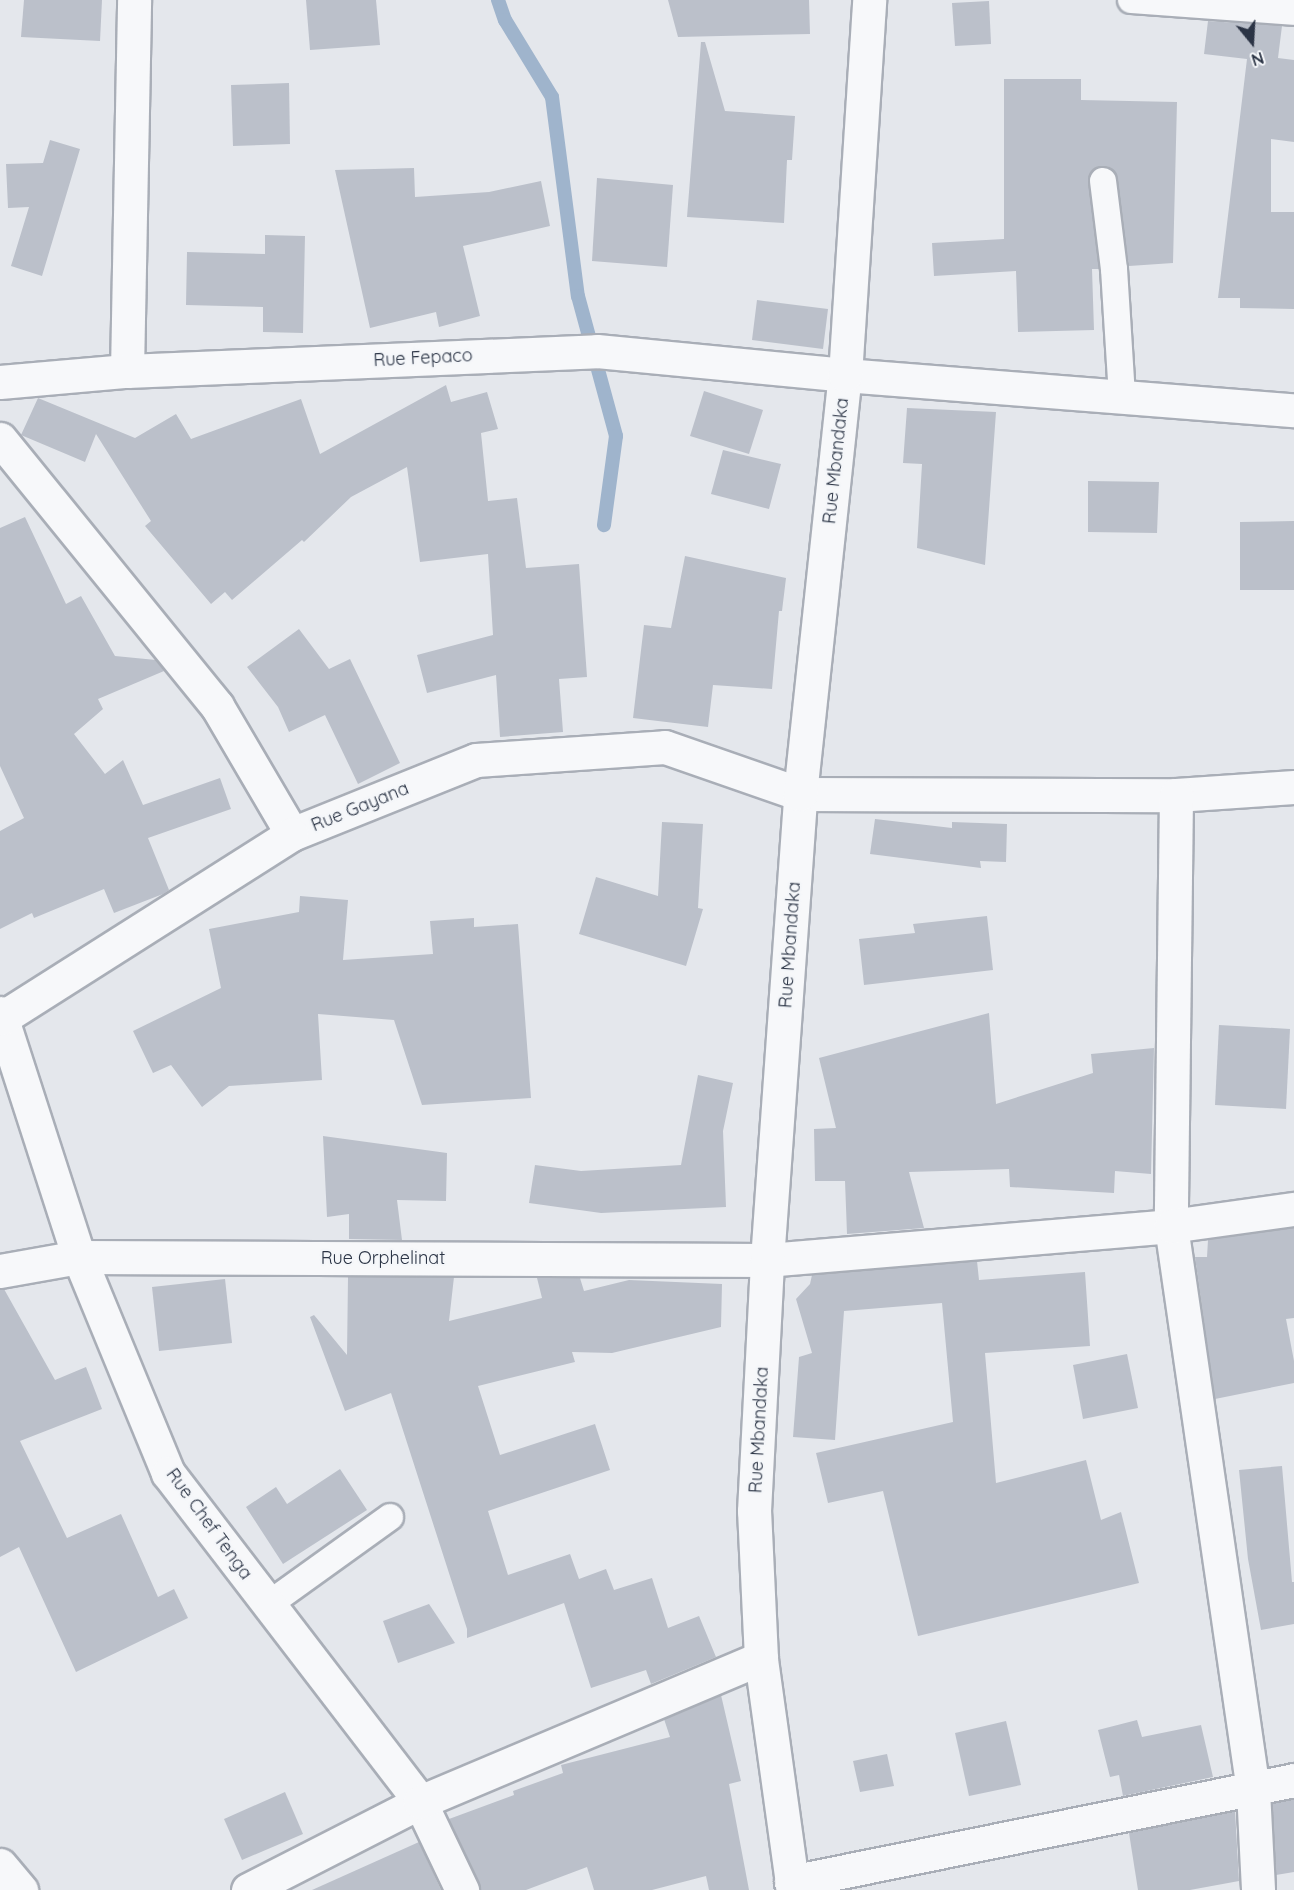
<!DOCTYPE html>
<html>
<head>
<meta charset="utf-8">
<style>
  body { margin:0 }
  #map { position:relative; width:1294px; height:1890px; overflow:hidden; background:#e4e7ec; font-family:Quicksand,sans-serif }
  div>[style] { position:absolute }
  .stream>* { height:14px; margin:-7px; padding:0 7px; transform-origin:7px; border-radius:7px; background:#9fb4cc }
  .building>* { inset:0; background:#bbc0ca }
  .roads { filter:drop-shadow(2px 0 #a9aeb7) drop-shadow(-2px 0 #a9aeb7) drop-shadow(0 2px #a9aeb7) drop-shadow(0 -2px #a9aeb7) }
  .service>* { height:26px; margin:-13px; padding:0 13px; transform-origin:13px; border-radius:13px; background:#f7f8fa }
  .minor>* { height:33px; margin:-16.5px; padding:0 16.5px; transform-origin:16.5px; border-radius:16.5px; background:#f7f8fa }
  .tertiary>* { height:33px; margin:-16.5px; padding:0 16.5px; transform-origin:16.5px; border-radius:16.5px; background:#f7f8fa }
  span { translate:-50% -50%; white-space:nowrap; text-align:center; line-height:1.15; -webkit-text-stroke:4.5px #f4f6f9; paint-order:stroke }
  .street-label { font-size:18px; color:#2b3445 }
  .north { position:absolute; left:1222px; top:12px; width:60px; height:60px; -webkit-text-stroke:4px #f4f6f9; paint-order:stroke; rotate:162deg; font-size:16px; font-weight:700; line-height:24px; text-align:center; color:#2b3445 }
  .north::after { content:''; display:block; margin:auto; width:21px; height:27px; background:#2b3445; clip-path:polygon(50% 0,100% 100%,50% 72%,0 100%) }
</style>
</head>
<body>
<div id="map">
  <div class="stream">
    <i style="left:498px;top:0;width:21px;rotate:71deg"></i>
    <i style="left:505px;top:20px;width:90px;rotate:58.6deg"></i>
    <i style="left:552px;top:97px;width:201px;rotate:82.6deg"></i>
    <i style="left:578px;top:296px;width:145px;rotate:74.8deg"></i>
    <i style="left:616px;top:436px;width:90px;rotate:97.7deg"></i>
  </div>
  <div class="building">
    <i style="clip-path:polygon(24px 0,102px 0,100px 41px,21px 37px)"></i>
    <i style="clip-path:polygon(306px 0,376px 0,380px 45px,310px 50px)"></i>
    <i style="clip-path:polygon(668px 0,809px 0,810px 34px,678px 37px)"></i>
    <i style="clip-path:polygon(989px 1px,991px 44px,955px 46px,952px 3px)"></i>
    <i style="clip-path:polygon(1208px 21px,1282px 26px,1278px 58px,1294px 60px,1294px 142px,1271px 139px,1271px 212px,1294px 212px,1294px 309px,1240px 308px,1240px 298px,1218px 298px,1247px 59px,1204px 54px)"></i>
    <i style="clip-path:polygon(701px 42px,705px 42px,725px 111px,795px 116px,792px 160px,787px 160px,784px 223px,687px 217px)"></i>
    <i style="clip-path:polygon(1004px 79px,1081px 79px,1081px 100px,1177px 102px,1173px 263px,1129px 266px,1115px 172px,1109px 167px,1101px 166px,1089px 176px,1099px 269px,1092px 269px,1094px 330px,1018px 332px,1016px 271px,934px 276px,932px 243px,1004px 239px)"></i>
    <i style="clip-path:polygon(289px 83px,290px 144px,233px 146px,231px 85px)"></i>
    <i style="clip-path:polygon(50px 140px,80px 149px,42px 276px,11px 266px,29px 207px,8px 208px,6px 164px,43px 163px)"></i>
    <i style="clip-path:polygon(414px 168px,415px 197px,489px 192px,541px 181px,550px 226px,463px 246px,480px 316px,439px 327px,436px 312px,370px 328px,335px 170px)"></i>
    <i style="clip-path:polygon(597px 178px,673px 185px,667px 267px,592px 261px)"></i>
    <i style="clip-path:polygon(265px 235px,305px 236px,303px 333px,263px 332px,263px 307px,186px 305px,187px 252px,265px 254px)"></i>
    <i style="clip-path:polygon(757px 300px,828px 309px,823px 349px,752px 340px)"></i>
    <i style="clip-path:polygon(446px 385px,451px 402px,487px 392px,498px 429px,481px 433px,488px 501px,517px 498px,526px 568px,579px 564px,587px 677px,559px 679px,563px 732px,500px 737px,496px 675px,427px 693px,417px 655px,493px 635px,488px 554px,420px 562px,407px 467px,351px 497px,304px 542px,302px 540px,232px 600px,225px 592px,211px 604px,145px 526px,151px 521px,96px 434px,85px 462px,21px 435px,38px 398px,135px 438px,176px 414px,191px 439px,301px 399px,320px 454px)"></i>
    <i style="clip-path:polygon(704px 391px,763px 410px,749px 454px,690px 436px)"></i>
    <i style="clip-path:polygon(907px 408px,996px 412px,985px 565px,917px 548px,922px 464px,903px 463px)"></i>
    <i style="clip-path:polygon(723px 450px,781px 464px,769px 509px,711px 494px)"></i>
    <i style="clip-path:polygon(1088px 481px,1159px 482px,1157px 533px,1088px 532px)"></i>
    <i style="clip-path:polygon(25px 517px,66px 604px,81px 596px,115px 656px,156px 660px,164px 671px,98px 699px,103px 709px,74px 734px,105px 774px,123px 760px,143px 805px,220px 778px,231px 809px,148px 838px,169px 890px,163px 894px,114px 913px,104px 889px,34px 918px,32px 913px,0 929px,0 831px,24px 818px,0 766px,0 528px)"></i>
    <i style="clip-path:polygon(1294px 521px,1294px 590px,1240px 590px,1240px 522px)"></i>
    <i style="clip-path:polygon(685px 556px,786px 578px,782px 611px,779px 611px,772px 689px,713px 685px,708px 727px,633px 718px,644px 625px,671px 628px)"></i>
    <i style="clip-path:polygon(299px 629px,329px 669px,350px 659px,400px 763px,358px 784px,325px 715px,289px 732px,278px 707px,247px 667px)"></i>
    <i style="clip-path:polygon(875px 819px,952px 828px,952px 822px,1007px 824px,1006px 862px,980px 861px,981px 868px,870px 854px)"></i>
    <i style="clip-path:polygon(662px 822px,703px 824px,698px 908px,703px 909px,686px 966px,579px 934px,596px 877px,658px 896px)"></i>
    <i style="clip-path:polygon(300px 896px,348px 900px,343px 960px,433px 954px,430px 921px,474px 918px,474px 927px,518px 924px,531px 1098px,422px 1105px,394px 1020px,318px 1014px,322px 1080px,229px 1086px,202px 1107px,171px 1065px,153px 1073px,133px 1031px,221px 988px,209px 929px,299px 912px)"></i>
    <i style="clip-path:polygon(987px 916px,993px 970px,864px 985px,859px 939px,915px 933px,913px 924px)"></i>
    <i style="clip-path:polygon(989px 1013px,996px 1104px,1093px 1073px,1091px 1054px,1154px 1048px,1151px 1174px,1115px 1171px,1114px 1193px,1010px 1187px,1009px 1169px,909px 1172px,924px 1228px,847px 1234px,845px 1181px,815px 1181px,814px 1129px,836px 1128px,819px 1058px)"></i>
    <i style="clip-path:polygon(1219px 1025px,1290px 1029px,1286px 1109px,1215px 1105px)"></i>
    <i style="clip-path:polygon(698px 1075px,733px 1083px,723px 1131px,726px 1207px,601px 1213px,529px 1203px,535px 1165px,581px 1171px,681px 1165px)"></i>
    <i style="clip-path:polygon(323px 1136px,447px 1153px,446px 1201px,397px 1200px,402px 1240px,349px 1239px,349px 1214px,327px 1217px)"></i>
    <i style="clip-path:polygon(1294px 1228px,1294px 1318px,1286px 1319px,1294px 1361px,1294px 1383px,1215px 1399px,1195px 1257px,1207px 1257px,1208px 1240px)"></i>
    <i style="clip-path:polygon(977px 1261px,979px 1280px,1085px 1272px,1090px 1346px,985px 1353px,996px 1483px,1086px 1460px,1101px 1520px,1121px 1512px,1139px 1583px,918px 1636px,883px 1491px,828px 1503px,816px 1453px,953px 1422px,942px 1303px,844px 1311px,835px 1440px,793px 1437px,799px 1357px,812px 1353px,796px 1299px,810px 1284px,812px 1275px)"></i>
    <i style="clip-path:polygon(348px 1277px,454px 1277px,449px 1321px,542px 1298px,537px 1278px,580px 1278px,584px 1291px,629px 1280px,722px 1284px,721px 1327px,612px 1353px,572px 1352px,575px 1362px,478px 1386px,500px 1455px,595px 1424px,610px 1470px,488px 1511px,508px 1575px,570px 1554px,579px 1579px,606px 1569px,614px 1590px,652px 1578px,668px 1628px,699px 1616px,716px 1657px,651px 1684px,646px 1670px,591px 1688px,564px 1603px,467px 1638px,467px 1629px,391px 1393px,345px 1411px,310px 1317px,314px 1315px,347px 1355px)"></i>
    <i style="clip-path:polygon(225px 1279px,232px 1343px,159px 1351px,152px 1287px)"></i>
    <i style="clip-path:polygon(0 1289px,4px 1289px,55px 1380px,86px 1367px,102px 1409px,20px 1441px,67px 1538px,121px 1514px,158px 1597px,174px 1589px,188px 1618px,76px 1672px,19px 1547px,0 1557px)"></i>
    <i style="clip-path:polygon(1127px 1354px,1138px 1408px,1083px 1419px,1073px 1365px)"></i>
    <i style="clip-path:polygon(1282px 1466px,1292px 1582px,1294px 1582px,1294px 1624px,1261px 1630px,1248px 1559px,1239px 1470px)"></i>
    <i style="clip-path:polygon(340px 1469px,367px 1510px,283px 1564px,246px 1507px,276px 1487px,287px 1504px)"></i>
    <i style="clip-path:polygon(429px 1604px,455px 1643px,398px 1663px,383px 1621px)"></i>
    <i style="clip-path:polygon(721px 1695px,741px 1781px,729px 1784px,749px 1890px,709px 1890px,706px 1876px,652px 1890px,594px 1890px,587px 1867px,526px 1890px,480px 1890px,449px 1819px,514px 1795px,513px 1791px,563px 1773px,561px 1765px,670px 1737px,664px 1719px)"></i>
    <i style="clip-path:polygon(1137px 1720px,1142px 1737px,1201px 1725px,1213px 1777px,1123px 1796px,1119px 1775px,1110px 1777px,1098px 1730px)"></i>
    <i style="clip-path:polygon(1006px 1721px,1021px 1785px,969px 1796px,955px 1733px)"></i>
    <i style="clip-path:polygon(887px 1754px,894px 1786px,860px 1792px,853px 1761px)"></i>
    <i style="clip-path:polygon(285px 1792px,303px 1834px,242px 1860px,224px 1819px)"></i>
    <i style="clip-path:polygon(1294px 1799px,1294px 1872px,1276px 1875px,1272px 1803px)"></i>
    <i style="clip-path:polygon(1235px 1811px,1239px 1881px,1190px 1890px,1138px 1890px,1129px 1833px)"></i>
    <i style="clip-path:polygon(419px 1842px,441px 1890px,312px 1890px)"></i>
  </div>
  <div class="roads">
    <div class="service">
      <i style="left:1131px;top:0;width:163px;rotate:4.2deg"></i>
      <i style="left:1103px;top:181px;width:89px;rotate:82.9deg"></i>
      <i style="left:1114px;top:269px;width:128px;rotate:86.4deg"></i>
      <i style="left:269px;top:1604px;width:149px;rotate:-35.7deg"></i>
    </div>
    <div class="minor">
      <i style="left:127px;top:371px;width:371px;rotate:-88.9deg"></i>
      <i style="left:0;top:382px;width:127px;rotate:-5deg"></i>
      <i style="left:127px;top:371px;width:470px;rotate:-2.4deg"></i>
      <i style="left:597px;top:351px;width:249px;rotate:5.5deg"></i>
      <i style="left:845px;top:375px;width:450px;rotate:4.5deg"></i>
      <i style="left:0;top:439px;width:344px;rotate:50.9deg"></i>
      <i style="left:217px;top:706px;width:148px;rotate:59.6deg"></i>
      <i style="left:292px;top:834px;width:198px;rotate:-21.9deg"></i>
      <i style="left:476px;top:760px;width:189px;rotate:-3.9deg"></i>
      <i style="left:665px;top:747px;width:143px;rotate:19.2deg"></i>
      <i style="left:800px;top:794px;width:376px;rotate:0.2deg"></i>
      <i style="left:1176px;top:795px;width:118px;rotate:-3.9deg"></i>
      <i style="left:1176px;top:795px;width:431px;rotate:90.7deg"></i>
      <i style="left:1171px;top:1226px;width:570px;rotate:81.73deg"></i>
      <i style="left:1253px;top:1790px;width:100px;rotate:87.1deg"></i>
      <i style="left:0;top:1013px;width:256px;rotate:72.1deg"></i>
      <i style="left:79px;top:1257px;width:234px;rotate:67.6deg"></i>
      <i style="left:168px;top:1473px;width:414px;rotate:52.5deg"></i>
      <i style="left:420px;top:1802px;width:98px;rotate:64.5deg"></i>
      <i style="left:2px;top:1018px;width:343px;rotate:-32.4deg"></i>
      <i style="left:0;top:1271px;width:80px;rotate:-10deg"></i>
      <i style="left:79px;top:1257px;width:688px;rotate:0.25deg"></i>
      <i style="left:767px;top:1260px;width:405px;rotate:-4.8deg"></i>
      <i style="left:1171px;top:1226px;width:124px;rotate:-7.9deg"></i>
      <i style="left:0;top:1865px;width:33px;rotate:50deg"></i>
      <i style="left:791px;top:1882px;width:513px;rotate:-11.46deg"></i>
      <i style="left:248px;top:1890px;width:193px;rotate:-27.1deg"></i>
      <i style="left:420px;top:1802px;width:370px;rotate:-22.9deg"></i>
    </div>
    <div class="tertiary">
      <i style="left:793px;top:1890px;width:234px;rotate:-97.9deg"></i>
      <i style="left:761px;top:1658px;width:147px;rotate:-92.7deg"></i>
      <i style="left:754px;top:1511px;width:251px;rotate:-87deg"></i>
      <i style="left:767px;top:1260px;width:467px;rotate:-85.9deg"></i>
      <i style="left:800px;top:794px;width:421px;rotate:-83.9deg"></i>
      <i style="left:845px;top:375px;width:376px;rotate:-86.3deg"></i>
    </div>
  </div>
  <div class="street-label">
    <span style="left:423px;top:358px;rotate:-3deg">Rue Fepaco</span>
    <span style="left:836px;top:461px;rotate:-84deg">Rue Mbandaka</span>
    <span style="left:360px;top:807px;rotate:-22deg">Rue Gayana</span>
    <span style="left:790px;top:945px;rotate:-86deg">Rue Mbandaka</span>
    <span style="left:383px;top:1258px">Rue Orphelinat</span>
    <span style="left:759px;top:1430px;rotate:-87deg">Rue Mbandaka</span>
    <span style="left:209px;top:1524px;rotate:54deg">Rue Chef Tenga</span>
  </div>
  <div class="north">N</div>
</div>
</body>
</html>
